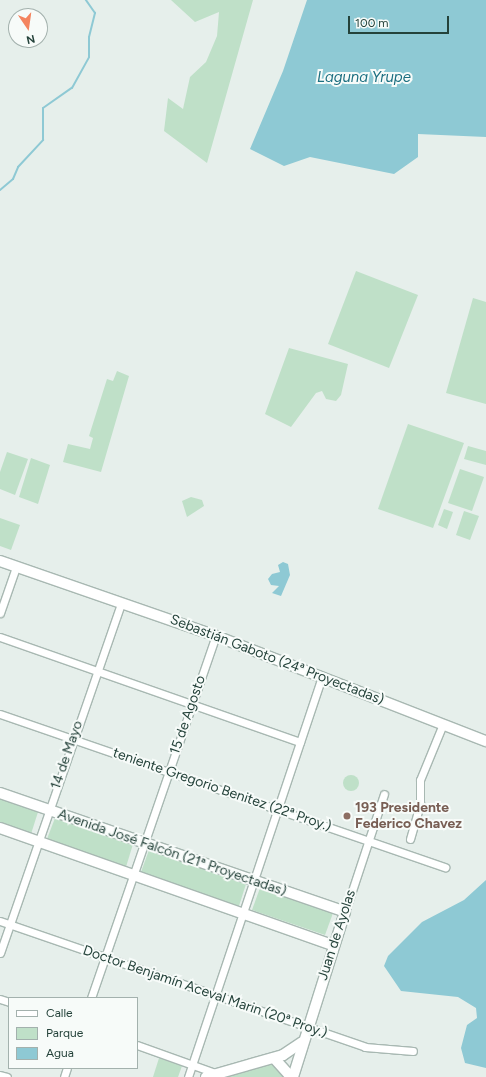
<!DOCTYPE html>
<html>
<head>
<meta charset="utf-8">
<style>
  body { margin:0 }
  #map { position:relative; width:486px; height:1077px; overflow:hidden; background:#e6efeb; font-family:Figtree,sans-serif }
  div>[style] { position:absolute }
  .green>* { inset:0; background:#bfe0c8 }
  .round { border-radius:50% }
  .water>* { inset:0; background:#8ec9d4 }
  .stream>* { height:2px; margin:-1px; padding:0 1px; transform-origin:1px; border-radius:1px; background:#8ec9d4 }
  .roads { filter:drop-shadow(1px 0 #a8b8b2) drop-shadow(-1px 0 #a8b8b2) drop-shadow(0 1px #a8b8b2) drop-shadow(0 -1px #a8b8b2) }
  .street>* { height:7px; margin:-3.5px; padding:0 3.5px; transform-origin:3.5px; border-radius:3.5px; background:#fff }
  .secondary>* { height:10px; margin:-5px; padding:0 5px; transform-origin:5px; border-radius:5px; background:#fff }
  .dots>* { width:11px; height:11px; translate:-50% -50%; box-sizing:border-box; border:2px solid #f7fbf9; border-radius:50% }
  span { translate:-50% -50%; white-space:nowrap; text-align:center; line-height:1.15; -webkit-text-stroke:4px #f7fbf9; paint-order:stroke }
  .street-label { font-size:14px; color:#24423a }
  .education-label { font-size:14px; color:#785e54; font-weight:700 }
  .left { translate:0 -50%; text-align:left }
  .water-label { font-size:15px; color:#1c6f80; font-style:italic }
  .legend { position:absolute; left:8px; top:997px; width:130px; height:72px; box-sizing:border-box; background:#f7fbf9; border:1px solid #a3b1ad; margin:0; padding:5px 7px; list-style:none; font-size:12px; color:#24423a }
  .legend li { display:flex; align-items:center; gap:8px; height:20px }
  .legend b { width:20px; border:1px solid #a3b1ad }
  .north { position:absolute; left:8px; top:8px; width:40px; height:40px; box-sizing:border-box; background:#f7fbf9; border:1px solid #a3b1ad; border-radius:50%; rotate:167deg; font-size:11px; font-weight:700; line-height:16px; text-align:center; color:#24423a }
  .north::after { content:''; display:block; margin:auto; width:14px; height:18px; background:#f4845f; clip-path:polygon(50% 0,100% 100%,50% 72%,0 100%) }
  .scale { position:absolute; left:348px; top:16px; width:101px; height:18px; box-sizing:border-box; border:2px solid #24423a; border-top:0; padding-left:5px; font-size:12px; line-height:14px; white-space:nowrap; color:#24423a; -webkit-text-stroke:3px #f7fbf9; paint-order:stroke }
</style>
</head>
<body>
<div id="map">
  <div class="green">
    <i style="clip-path:polygon(171px 0,253px 0,207px 163px,164px 131px,168px 98px,183px 109px,190px 77px,206px 62px,217px 36px,219px 12px,195px 22px)"></i>
    <i style="clip-path:polygon(356px 271px,418px 295px,389px 368px,328px 344px)"></i>
    <i style="clip-path:polygon(473px 298px,486px 302px,486px 404px,446px 393px)"></i>
    <i style="clip-path:polygon(289px 348px,348px 364px,341px 395px,336px 401px,326px 399px,322px 391px,316px 393px,291px 427px,265px 414px)"></i>
    <i style="clip-path:polygon(117px 371px,129px 376px,101px 472px,63px 462px,68px 444px,90px 449px,93px 438px,89px 436px,107px 379px,113px 381px)"></i>
    <i style="clip-path:polygon(408px 424px,464px 443px,433px 528px,378px 509px)"></i>
    <i style="clip-path:polygon(468px 446px,486px 451px,486px 465px,464px 459px)"></i>
    <i style="clip-path:polygon(7px 452px,28px 459px,15px 495px,0 489px,0 472px)"></i>
    <i style="clip-path:polygon(31px 458px,50px 465px,38px 504px,19px 497px)"></i>
    <i style="clip-path:polygon(460px 469px,484px 477px,472px 511px,448px 503px)"></i>
    <i style="clip-path:polygon(191px 497px,202px 500px,204px 506px,187px 517px,182px 501px)"></i>
    <i style="clip-path:polygon(444px 509px,453px 512px,447px 529px,438px 525px)"></i>
    <i style="clip-path:polygon(464px 511px,479px 516px,470px 540px,456px 535px)"></i>
    <i style="clip-path:polygon(0 518px,20px 525px,11px 550px,0 546px)"></i>
    <i class="round" style="left:343px;top:775px;width:16px;height:16px"></i>
    <i style="clip-path:polygon(0 799px,38px 812px,31px 834px,0 824px)"></i>
    <i style="clip-path:polygon(55px 818px,133px 844px,126px 867px,47px 839px)"></i>
    <i style="clip-path:polygon(149px 850px,246px 884px,239px 906px,141px 872px)"></i>
    <i style="clip-path:polygon(260px 888px,333px 913px,325px 935px,252px 910px)"></i>
    <i style="clip-path:polygon(159px 1058px,182px 1066px,178px 1077px,153px 1077px)"></i>
    <i style="clip-path:polygon(275px 1061px,287px 1077px,224px 1077px,242px 1073px)"></i>
  </div>
  <div class="water">
    <i style="clip-path:polygon(307px 0,486px 0,486px 137px,418px 134px,418px 157px,394px 174px,310px 157px,284px 166px,250px 149px,283px 71px)"></i>
    <i style="clip-path:polygon(283px 562px,288px 564px,290px 575px,281px 596px,272px 593px,279px 586px,271px 585px,268px 579px,272px 574px,280px 572px,278px 565px)"></i>
    <i style="clip-path:polygon(486px 880px,486px 1068px,465px 1063px,461px 1048px,467px 1025px,477px 1018px,476px 1008px,458px 997px,401px 991px,384px 966px,388px 956px,422px 922px,464px 900px)"></i>
  </div>
  <div class="stream">
    <i style="left:0;top:190px;width:17px;rotate:-40deg"></i>
    <i style="left:13px;top:179px;width:13px;rotate:-67deg"></i>
    <i style="left:18px;top:167px;width:37px;rotate:-47deg"></i>
    <i style="left:43px;top:140px;width:32px;rotate:-90deg"></i>
    <i style="left:43px;top:108px;width:35px;rotate:-35deg"></i>
    <i style="left:72px;top:88px;width:35px;rotate:-61deg"></i>
    <i style="left:89px;top:57px;width:20px;rotate:-90deg"></i>
    <i style="left:89px;top:37px;width:25px;rotate:-76deg"></i>
    <i style="left:95px;top:13px;width:16px;rotate:-125deg"></i>
  </div>
  <div class="roads">
    <div class="street">
      <i style="left:0;top:613px;width:49px;rotate:-70.8deg"></i>
      <i style="left:0;top:637px;width:318px;rotate:19.3deg"></i>
      <i style="left:0;top:714px;width:471px;rotate:19deg"></i>
      <i style="left:410px;top:839px;width:37px;rotate:-74deg"></i>
      <i style="left:420px;top:803px;width:23px;rotate:-90deg"></i>
      <i style="left:420px;top:780px;width:61px;rotate:-67.7deg"></i>
      <i style="left:345px;top:912px;width:124px;rotate:-71.7deg"></i>
      <i style="left:0;top:921px;width:386px;rotate:19deg"></i>
      <i style="left:365px;top:1047px;width:48px;rotate:4.8deg"></i>
      <i style="left:0;top:953px;width:370px;rotate:-70.9deg"></i>
      <i style="left:91px;top:998px;width:383px;rotate:-71deg"></i>
      <i style="left:0;top:999px;width:9px;rotate:18deg"></i>
      <i style="left:137px;top:1045px;width:86px;rotate:19.7deg"></i>
      <i style="left:0;top:1075px;width:7px;rotate:16deg"></i>
      <i style="left:64px;top:1077px;width:9px;rotate:-72deg"></i>
      <i style="left:188px;top:1077px;width:423px;rotate:-71.5deg"></i>
    </div>
    <div class="secondary">
      <i style="left:0;top:561px;width:229px;rotate:19.1deg"></i>
      <i style="left:216px;top:636px;width:290px;rotate:21.3deg"></i>
      <i style="left:0;top:793px;width:365px;rotate:19deg"></i>
      <i style="left:345px;top:912px;width:173px;rotate:107.5deg"></i>
      <i style="left:0;top:828px;width:353px;rotate:19.4deg"></i>
      <i style="left:274px;top:1058px;width:25px;rotate:48deg"></i>
      <i style="left:206px;top:1077px;width:80px;rotate:-15.9deg"></i>
      <i style="left:283px;top:1055px;width:23px;rotate:-34deg"></i>
    </div>
  </div>
  <div class="dots">
    <i style="left:347px;top:816px;background:#8d6e63"></i>
  </div>
  <div class="street-label">
    <span style="left:277px;top:660px;rotate:21deg">Sebastián Gaboto (24ª Proyectadas)</span>
    <span style="left:188px;top:715px;rotate:-71deg">15 de Agosto</span>
    <span style="left:67px;top:755px;rotate:-71deg">14 de Mayo</span>
    <span style="left:222px;top:790px;rotate:19deg">teniente Gregorio Benitez (22ª Proy.)</span>
    <span style="left:172px;top:853px;rotate:19deg">Avenida José Falcón (21ª Proyectadas)</span>
    <span style="left:337px;top:935px;rotate:-72deg">Juan de Ayolas</span>
    <span style="left:205px;top:992px;rotate:19deg">Doctor Benjamín Aceval Marin (20ª Proy.)</span>
  </div>
  <div class="education-label">
    <span class="left" style="left:355px;top:816px">193 Presidente<br>Federico Chavez</span>
  </div>
  <div class="water-label">
    <span style="left:364px;top:78px">Laguna Yrupe</span>
  </div>
  <ul class="legend">
  <li><b style="height:5px;background:#fff"></b>Calle</li>
  <li><b style="height:11px;background:#bfe0c8"></b>Parque</li>
  <li><b style="height:11px;background:#8ec9d4"></b>Agua</li>
  </ul>
  <div class="north">N</div>
  <div class="scale">100 m</div>
</div>
</body>
</html>
